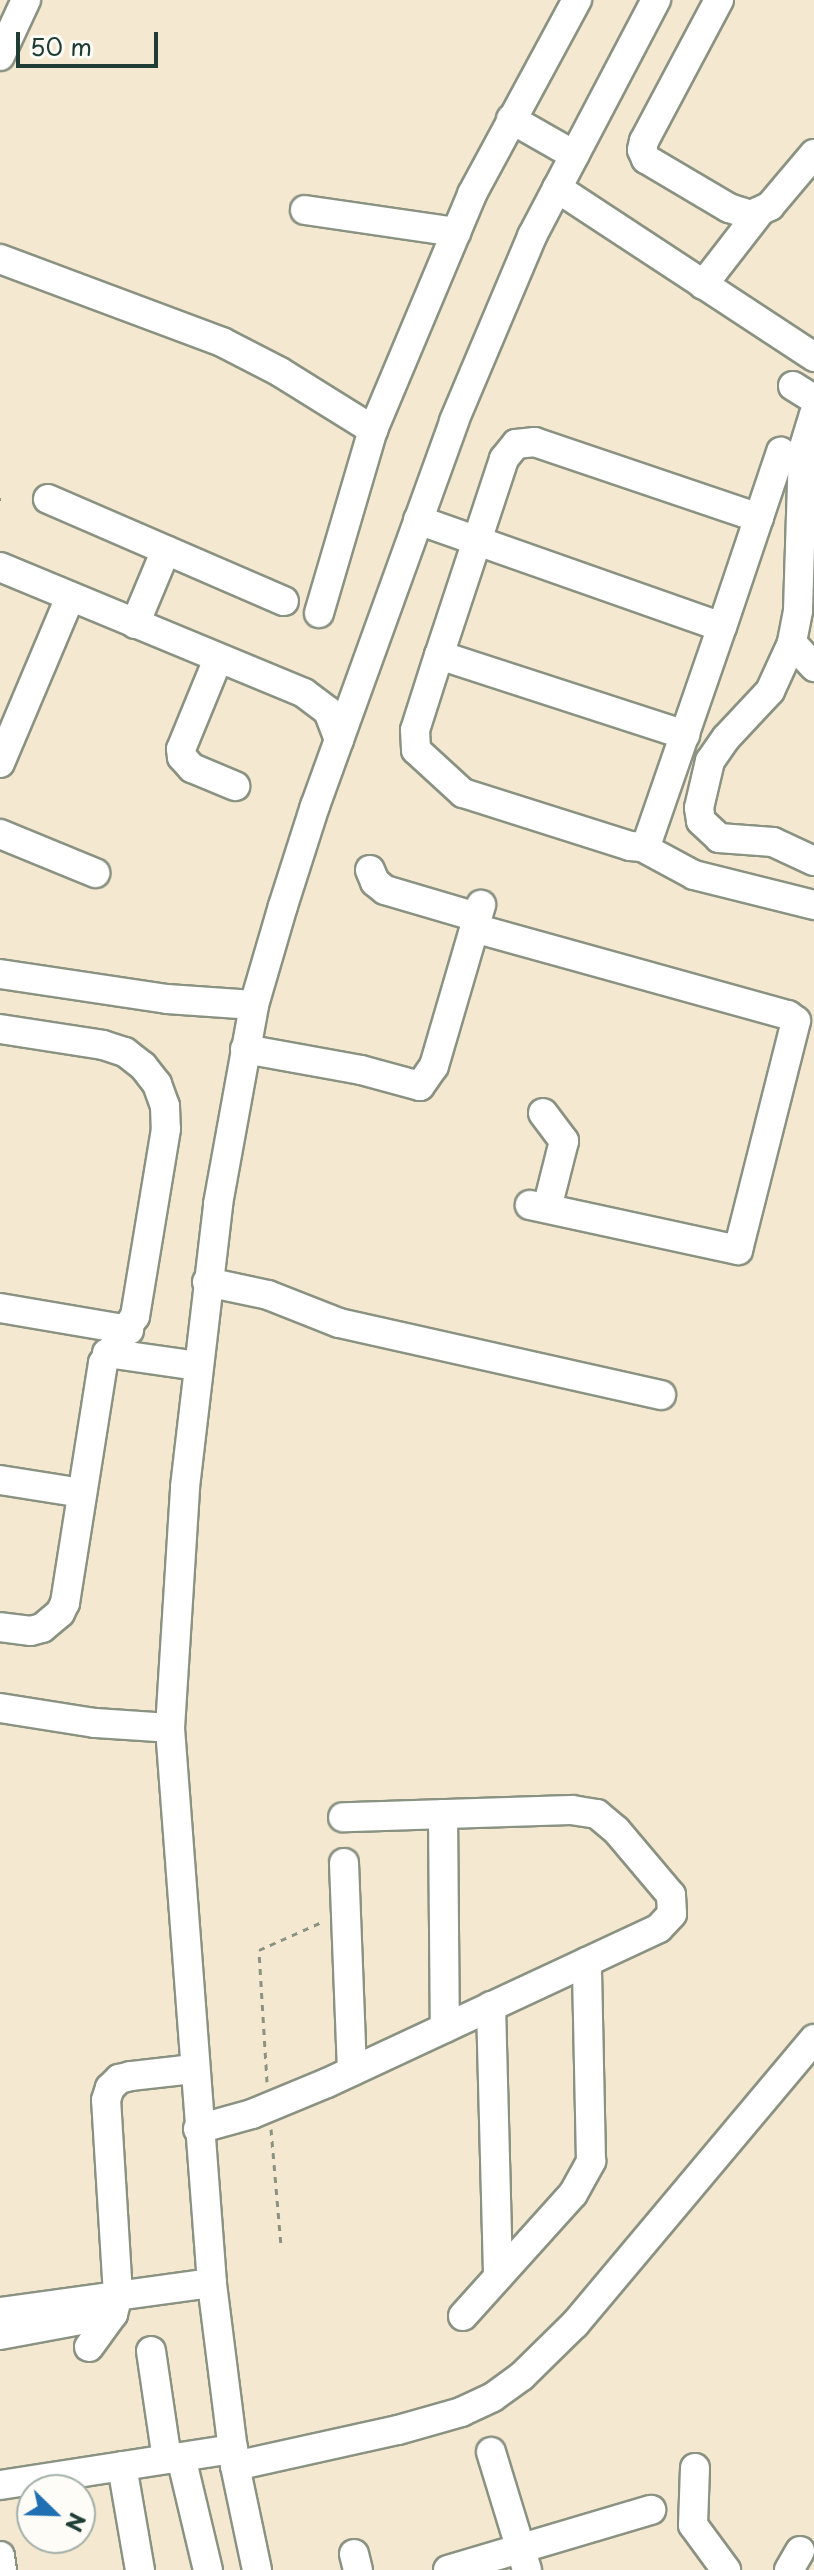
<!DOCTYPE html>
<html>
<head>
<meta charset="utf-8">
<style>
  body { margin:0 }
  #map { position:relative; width:814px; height:2570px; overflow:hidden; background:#f4e8d1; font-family:"Playpen Sans",sans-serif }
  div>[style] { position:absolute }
  .path>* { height:3px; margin-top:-1.5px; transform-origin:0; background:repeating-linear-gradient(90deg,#8a9282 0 6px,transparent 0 12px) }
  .roads { filter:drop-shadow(2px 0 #8a9282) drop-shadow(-2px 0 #8a9282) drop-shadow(0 2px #8a9282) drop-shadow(0 -2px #8a9282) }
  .minor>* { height:28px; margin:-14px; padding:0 14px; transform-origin:14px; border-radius:14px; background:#fff }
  span { translate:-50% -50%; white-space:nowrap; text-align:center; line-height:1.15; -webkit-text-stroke:6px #fdfcf7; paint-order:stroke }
  .north { position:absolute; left:16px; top:2474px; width:80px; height:80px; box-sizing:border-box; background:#fdfcf7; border:2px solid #a4b0a9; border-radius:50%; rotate:113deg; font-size:22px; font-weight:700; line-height:32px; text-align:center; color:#1f3d34 }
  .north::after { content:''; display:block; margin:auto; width:28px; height:36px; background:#1f6fb2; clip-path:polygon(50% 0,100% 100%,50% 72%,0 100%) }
  .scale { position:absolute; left:16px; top:32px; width:142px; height:36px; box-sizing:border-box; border:4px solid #1f3d34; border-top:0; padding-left:10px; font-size:24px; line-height:28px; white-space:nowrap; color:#1f3d34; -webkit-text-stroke:6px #fdfcf7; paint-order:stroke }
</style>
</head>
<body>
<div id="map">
  <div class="path">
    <i style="left:0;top:499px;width:1px"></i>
    <i style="left:267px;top:2082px;width:132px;rotate:-93.5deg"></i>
    <i style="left:259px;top:1950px;width:69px;rotate:-24deg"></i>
    <i style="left:271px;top:2129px;width:116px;rotate:85.1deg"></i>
  </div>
  <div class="roads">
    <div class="minor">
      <i style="left:719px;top:0;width:160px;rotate:118deg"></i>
      <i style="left:644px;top:141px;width:9px;rotate:103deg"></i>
      <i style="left:642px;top:150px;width:10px;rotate:66deg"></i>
      <i style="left:646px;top:159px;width:96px;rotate:30.6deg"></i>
      <i style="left:729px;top:208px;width:23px;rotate:18deg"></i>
      <i style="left:751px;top:215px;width:21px;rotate:-25deg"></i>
      <i style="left:770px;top:206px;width:68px;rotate:-49.8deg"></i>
      <i style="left:0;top:56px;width:62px;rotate:-65.1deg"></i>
      <i style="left:511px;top:119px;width:73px;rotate:29.7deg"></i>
      <i style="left:557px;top:188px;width:308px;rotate:33.3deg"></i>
      <i style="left:305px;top:210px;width:153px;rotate:8.3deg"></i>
      <i style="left:0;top:259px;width:237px;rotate:20.5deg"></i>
      <i style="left:222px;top:342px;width:65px;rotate:27.3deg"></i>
      <i style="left:280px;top:372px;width:110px;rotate:31.9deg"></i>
      <i style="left:703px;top:285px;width:90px;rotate:-52.2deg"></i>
      <i style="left:793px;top:386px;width:25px;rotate:32deg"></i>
      <i style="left:814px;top:414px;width:39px;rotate:107deg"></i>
      <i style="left:803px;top:451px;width:160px;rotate:91.8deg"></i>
      <i style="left:798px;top:611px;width:33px;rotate:101deg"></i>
      <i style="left:792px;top:643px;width:53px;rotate:114.6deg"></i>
      <i style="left:770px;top:691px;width:64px;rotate:133.1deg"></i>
      <i style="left:726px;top:738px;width:28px;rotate:125deg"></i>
      <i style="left:710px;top:761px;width:48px;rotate:103.2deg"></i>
      <i style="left:699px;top:808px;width:13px;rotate:81deg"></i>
      <i style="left:701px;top:821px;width:25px;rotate:43deg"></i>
      <i style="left:719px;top:838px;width:54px;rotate:4.2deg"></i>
      <i style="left:773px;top:842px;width:45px;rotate:24.9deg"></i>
      <i style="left:48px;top:499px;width:257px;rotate:23.4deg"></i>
      <i style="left:759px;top:518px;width:237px;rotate:-161.3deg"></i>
      <i style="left:535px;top:442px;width:19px;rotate:174deg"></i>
      <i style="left:516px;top:444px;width:19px;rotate:129deg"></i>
      <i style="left:504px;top:459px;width:206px;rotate:108.3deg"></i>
      <i style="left:439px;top:655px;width:79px;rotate:107.7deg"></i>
      <i style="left:415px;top:730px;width:20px;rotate:87deg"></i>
      <i style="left:416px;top:750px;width:64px;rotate:42.5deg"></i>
      <i style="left:463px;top:793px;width:175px;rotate:17.6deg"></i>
      <i style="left:630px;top:846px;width:12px;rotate:5deg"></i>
      <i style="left:642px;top:847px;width:6px;rotate:-39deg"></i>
      <i style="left:647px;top:843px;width:229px;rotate:-70.9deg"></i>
      <i style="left:722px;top:627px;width:185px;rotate:-71.4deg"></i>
      <i style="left:418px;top:520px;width:322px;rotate:19.4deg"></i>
      <i style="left:0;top:567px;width:329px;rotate:22.5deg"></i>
      <i style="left:304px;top:693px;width:30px;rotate:37deg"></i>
      <i style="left:328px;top:711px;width:31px;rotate:69deg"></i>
      <i style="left:319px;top:613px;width:191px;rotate:-73.6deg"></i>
      <i style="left:373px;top:430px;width:256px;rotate:-67.2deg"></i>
      <i style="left:472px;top:194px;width:221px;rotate:-61.6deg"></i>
      <i style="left:135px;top:624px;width:80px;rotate:-67.3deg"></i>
      <i style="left:792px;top:643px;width:33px;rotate:47deg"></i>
      <i style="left:439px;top:655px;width:259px;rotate:18deg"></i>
      <i style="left:218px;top:659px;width:97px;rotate:112.3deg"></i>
      <i style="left:181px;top:749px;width:8px;rotate:83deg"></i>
      <i style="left:182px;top:757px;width:15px;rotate:48deg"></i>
      <i style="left:192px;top:768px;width:47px;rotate:22.7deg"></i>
      <i style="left:0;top:763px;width:180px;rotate:-67.1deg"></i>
      <i style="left:0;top:834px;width:103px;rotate:22.3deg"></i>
      <i style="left:642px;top:847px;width:59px;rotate:28.3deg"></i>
      <i style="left:694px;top:875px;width:124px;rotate:14deg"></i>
      <i style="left:370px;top:870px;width:13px;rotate:67deg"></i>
      <i style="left:375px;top:882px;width:13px;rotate:39deg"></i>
      <i style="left:385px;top:890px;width:96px;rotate:16.4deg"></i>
      <i style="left:474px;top:928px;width:326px;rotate:15.5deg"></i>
      <i style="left:788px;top:1015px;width:10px;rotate:37deg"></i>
      <i style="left:796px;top:1021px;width:236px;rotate:104.2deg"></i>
      <i style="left:738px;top:1250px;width:213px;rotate:-167.8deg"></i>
      <i style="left:0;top:974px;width:169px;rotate:8.5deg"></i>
      <i style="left:167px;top:999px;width:87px;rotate:3.9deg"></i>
      <i style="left:0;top:1029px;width:104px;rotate:8.8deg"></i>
      <i style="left:103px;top:1045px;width:23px;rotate:18deg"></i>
      <i style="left:125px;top:1052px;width:23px;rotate:38deg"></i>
      <i style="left:143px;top:1066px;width:23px;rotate:52deg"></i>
      <i style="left:157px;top:1084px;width:23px;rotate:70deg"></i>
      <i style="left:165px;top:1106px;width:23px;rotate:88deg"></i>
      <i style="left:166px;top:1129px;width:190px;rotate:99.4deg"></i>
      <i style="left:135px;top:1316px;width:57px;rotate:124.2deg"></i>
      <i style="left:103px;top:1363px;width:243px;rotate:99deg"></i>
      <i style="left:65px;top:1603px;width:11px;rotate:117deg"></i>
      <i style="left:60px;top:1613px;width:23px;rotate:140deg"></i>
      <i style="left:42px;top:1628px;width:11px;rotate:165deg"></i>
      <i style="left:31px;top:1631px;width:31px;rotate:-173deg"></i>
      <i style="left:245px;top:1049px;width:118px;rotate:10.3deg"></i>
      <i style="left:361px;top:1070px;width:61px;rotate:15.2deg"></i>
      <i style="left:420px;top:1086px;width:24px;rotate:-55deg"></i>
      <i style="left:434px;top:1066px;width:168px;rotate:-73.7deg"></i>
      <i style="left:543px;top:1113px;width:35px;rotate:53deg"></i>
      <i style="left:564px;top:1141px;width:69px;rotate:104.2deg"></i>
      <i style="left:207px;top:1282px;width:62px;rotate:12deg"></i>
      <i style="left:268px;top:1295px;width:76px;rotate:21.5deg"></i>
      <i style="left:339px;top:1323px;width:330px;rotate:12.6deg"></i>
      <i style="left:0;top:1308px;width:131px;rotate:9.7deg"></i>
      <i style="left:107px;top:1353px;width:91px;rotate:8.2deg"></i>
      <i style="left:0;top:1480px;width:83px;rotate:9deg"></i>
      <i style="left:0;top:1708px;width:96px;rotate:9deg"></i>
      <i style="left:95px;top:1723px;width:75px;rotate:3.8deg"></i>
      <i style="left:443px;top:1814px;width:214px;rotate:89.5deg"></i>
      <i style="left:344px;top:1863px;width:208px;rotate:87.8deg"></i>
      <i style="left:491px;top:2006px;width:270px;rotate:88.5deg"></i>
      <i style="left:198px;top:2129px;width:56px;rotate:-15.5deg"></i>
      <i style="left:252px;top:2114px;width:81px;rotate:-22.5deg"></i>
      <i style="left:327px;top:2083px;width:366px;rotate:-25deg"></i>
      <i style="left:659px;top:1928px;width:19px;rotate:-47deg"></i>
      <i style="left:672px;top:1914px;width:19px;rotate:-93deg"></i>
      <i style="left:671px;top:1895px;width:85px;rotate:-130.2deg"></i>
      <i style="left:616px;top:1830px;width:25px;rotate:-140deg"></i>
      <i style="left:597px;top:1814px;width:25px;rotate:-171deg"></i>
      <i style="left:572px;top:1810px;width:229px;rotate:178.2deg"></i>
      <i style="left:0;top:2312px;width:214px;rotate:-7.8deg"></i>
      <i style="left:463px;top:2316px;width:164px;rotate:-48deg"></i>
      <i style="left:573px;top:2194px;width:38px;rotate:-61deg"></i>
      <i style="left:591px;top:2161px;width:199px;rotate:-91.2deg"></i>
      <i style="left:0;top:2335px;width:115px;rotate:-10.5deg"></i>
      <i style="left:89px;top:2347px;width:41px;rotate:-54deg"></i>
      <i style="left:113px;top:2314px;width:20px;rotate:-75deg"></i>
      <i style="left:118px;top:2295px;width:195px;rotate:-93.5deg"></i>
      <i style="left:106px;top:2100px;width:13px;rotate:-72deg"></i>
      <i style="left:110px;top:2088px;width:13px;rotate:-45deg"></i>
      <i style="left:119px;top:2079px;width:12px;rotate:-14deg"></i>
      <i style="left:131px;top:2076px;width:62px;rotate:-6.4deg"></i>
      <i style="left:151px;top:2351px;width:109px;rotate:81.6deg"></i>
      <i style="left:491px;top:2452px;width:123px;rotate:73deg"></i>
      <i style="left:181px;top:2457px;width:116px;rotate:76.6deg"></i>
      <i style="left:122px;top:2466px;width:106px;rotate:80.2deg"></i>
      <i style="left:235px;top:2466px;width:167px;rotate:-12.5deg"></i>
      <i style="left:398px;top:2430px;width:66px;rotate:-15.9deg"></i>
      <i style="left:461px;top:2412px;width:35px;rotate:-25deg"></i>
      <i style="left:493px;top:2397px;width:36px;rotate:-36deg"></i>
      <i style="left:522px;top:2376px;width:74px;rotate:-44.5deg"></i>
      <i style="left:575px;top:2324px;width:372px;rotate:-50deg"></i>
      <i style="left:695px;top:2468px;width:57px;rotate:92deg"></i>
      <i style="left:693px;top:2525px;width:56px;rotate:53.7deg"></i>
      <i style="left:0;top:2485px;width:236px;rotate:-8.8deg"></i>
      <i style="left:354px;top:2554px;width:16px;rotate:76deg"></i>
      <i style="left:0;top:2556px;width:14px;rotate:82deg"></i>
      <i style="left:257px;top:2570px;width:106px;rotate:-101.9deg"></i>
      <i style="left:235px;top:2466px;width:184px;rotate:-97.2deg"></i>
      <i style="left:212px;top:2283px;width:557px;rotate:-94.33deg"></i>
      <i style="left:170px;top:1728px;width:241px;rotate:-86.4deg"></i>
      <i style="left:185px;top:1487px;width:285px;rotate:-83.3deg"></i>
      <i style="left:218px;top:1204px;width:202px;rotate:-79.7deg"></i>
      <i style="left:254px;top:1005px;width:103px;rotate:-73.7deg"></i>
      <i style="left:283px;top:906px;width:105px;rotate:-72.3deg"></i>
      <i style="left:315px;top:806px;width:409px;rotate:-70.1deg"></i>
      <i style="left:454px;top:421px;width:201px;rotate:-67.1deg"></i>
      <i style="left:532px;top:236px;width:267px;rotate:-62.3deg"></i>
      <i style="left:448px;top:2570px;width:212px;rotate:-16.5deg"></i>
      <i style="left:789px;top:2570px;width:22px;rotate:-60deg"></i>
    </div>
  </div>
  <div class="north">N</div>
  <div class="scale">50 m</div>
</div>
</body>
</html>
